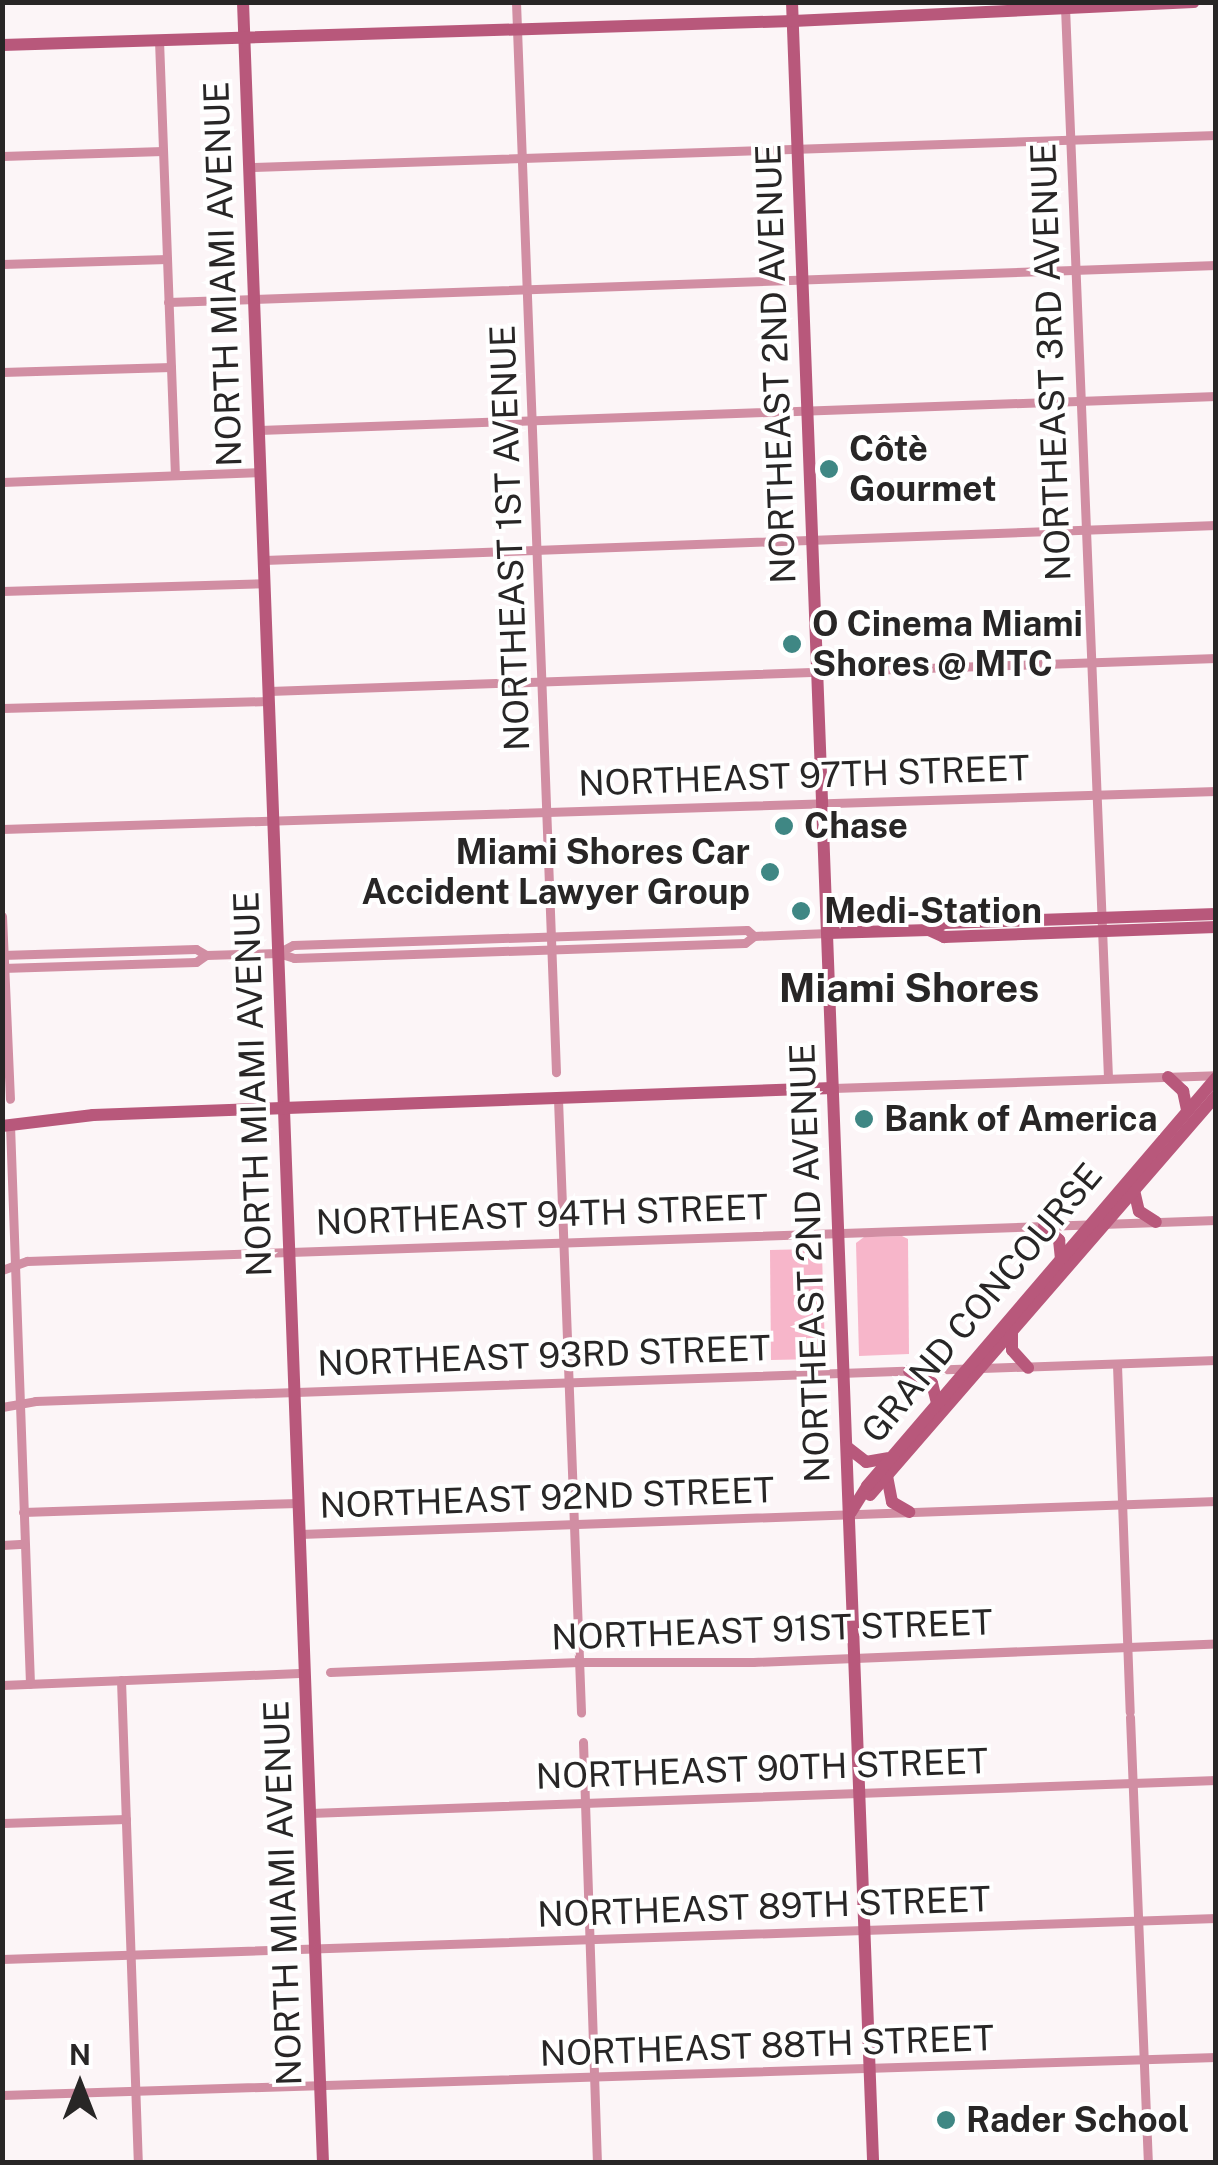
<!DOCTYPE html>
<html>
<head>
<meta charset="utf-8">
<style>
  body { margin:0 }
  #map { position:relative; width:1218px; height:2165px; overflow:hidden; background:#fcf5f7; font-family:"Public Sans",sans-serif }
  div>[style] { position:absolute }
  .green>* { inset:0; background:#f7b6ca }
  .street>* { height:9px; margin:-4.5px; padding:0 4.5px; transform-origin:4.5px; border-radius:4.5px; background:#d18ea3 }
  .secondary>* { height:12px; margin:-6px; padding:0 6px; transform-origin:6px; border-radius:6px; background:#b8587b }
  .dots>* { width:28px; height:28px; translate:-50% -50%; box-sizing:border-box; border:5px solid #fff; border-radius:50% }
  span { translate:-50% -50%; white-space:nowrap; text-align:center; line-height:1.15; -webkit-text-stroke:8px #fff; paint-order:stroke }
  .street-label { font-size:35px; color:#282626 }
  .poi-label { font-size:35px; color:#282626; font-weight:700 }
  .left { translate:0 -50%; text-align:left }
  .right { translate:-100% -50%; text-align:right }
  .quarter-label { font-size:40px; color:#282626; font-weight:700 }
  .frame { position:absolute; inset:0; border:5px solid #282626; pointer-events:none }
  .north { position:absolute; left:30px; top:2035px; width:100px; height:100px; -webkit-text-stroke:8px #fff; paint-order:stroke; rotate:0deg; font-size:28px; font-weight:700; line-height:40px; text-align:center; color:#282626 }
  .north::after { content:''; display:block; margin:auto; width:35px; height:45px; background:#282626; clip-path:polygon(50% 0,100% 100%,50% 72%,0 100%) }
</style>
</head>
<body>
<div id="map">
  <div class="green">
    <i style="clip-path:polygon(902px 1236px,908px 1239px,909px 1354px,859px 1356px,856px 1243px,864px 1237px)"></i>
    <i style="clip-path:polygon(813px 1249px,822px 1255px,825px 1350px,819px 1359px,771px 1360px,770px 1250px)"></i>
  </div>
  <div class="street">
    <i style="left:516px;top:2px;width:1071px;rotate:87.86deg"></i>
    <i style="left:1065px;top:7px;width:1072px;rotate:87.7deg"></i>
    <i style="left:159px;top:40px;width:434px;rotate:87.9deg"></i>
    <i style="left:2px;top:156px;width:161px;rotate:-1.8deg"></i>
    <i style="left:250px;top:167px;width:967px;rotate:-1.9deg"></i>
    <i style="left:2px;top:264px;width:165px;rotate:-1.7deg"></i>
    <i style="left:168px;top:302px;width:1049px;rotate:-2.02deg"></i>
    <i style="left:2px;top:372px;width:169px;rotate:-1.7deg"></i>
    <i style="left:259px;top:430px;width:958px;rotate:-2.03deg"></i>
    <i style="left:2px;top:482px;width:259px;rotate:-2.2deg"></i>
    <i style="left:264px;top:560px;width:953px;rotate:-2.11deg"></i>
    <i style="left:2px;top:591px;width:263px;rotate:-1.7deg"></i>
    <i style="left:269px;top:691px;width:948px;rotate:-2deg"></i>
    <i style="left:2px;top:708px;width:267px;rotate:-1.5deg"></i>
    <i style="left:2px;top:829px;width:1215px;rotate:-1.79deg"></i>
    <i style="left:2px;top:916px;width:183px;rotate:87.5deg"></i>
    <i style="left:278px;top:953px;width:17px;rotate:-28deg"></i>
    <i style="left:293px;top:945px;width:454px;rotate:-1.9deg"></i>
    <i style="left:747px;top:930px;width:9px;rotate:41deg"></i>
    <i style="left:754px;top:936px;width:74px;rotate:-2.3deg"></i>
    <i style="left:2px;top:955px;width:194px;rotate:-1.8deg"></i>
    <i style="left:196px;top:949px;width:12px;rotate:31deg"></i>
    <i style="left:2px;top:968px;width:194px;rotate:-1.8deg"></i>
    <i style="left:196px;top:962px;width:12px;rotate:-35deg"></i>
    <i style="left:206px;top:955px;width:72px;rotate:-1.6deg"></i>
    <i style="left:278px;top:953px;width:17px;rotate:17deg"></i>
    <i style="left:294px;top:958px;width:451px;rotate:-1.9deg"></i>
    <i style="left:745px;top:943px;width:11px;rotate:-38deg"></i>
    <i style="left:833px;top:1088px;width:383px;rotate:-1.9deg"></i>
    <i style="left:558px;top:1099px;width:614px;rotate:87.85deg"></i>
    <i style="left:10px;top:1125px;width:559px;rotate:87.95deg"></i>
    <i style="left:2px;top:1270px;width:27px;rotate:-20deg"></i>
    <i style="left:27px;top:1261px;width:1190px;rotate:-1.97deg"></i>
    <i style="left:1117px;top:1365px;width:347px;rotate:87.9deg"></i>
    <i style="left:2px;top:1407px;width:34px;rotate:-10deg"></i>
    <i style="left:35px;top:1401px;width:1182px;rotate:-1.99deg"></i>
    <i style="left:23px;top:1512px;width:275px;rotate:-1.9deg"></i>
    <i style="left:300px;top:1534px;width:917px;rotate:-2.06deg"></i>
    <i style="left:2px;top:1545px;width:22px;rotate:-3deg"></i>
    <i style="left:330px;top:1672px;width:249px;rotate:-2.3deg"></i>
    <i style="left:579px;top:1662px;width:174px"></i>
    <i style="left:753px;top:1662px;width:463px;rotate:-2.3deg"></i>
    <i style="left:121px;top:1680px;width:482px;rotate:88deg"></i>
    <i style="left:2px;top:1685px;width:303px;rotate:-2.3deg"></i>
    <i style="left:1130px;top:1717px;width:445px;rotate:87.7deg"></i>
    <i style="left:583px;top:1742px;width:420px;rotate:88.1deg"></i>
    <i style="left:310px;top:1813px;width:907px;rotate:-2.09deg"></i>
    <i style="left:2px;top:1823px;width:124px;rotate:-1.8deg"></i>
    <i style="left:2px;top:1959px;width:1215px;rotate:-1.93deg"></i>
    <i style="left:2px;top:2095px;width:1215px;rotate:-1.79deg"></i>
  </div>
  <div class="secondary">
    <i style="left:243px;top:2px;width:2161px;rotate:87.88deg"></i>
    <i style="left:792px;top:2px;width:2162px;rotate:87.85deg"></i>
    <i style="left:2px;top:45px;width:791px;rotate:-1.74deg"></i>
    <i style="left:793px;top:21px;width:401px;rotate:-2.7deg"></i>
    <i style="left:929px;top:930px;width:17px;rotate:25deg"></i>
    <i style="left:944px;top:937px;width:272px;rotate:-2.1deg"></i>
    <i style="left:828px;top:933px;width:101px;rotate:-1.7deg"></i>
    <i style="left:929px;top:930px;width:17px;rotate:-24deg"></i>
    <i style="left:945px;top:923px;width:271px;rotate:-1.9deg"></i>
    <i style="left:1168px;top:1077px;width:21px;rotate:43deg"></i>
    <i style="left:1183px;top:1091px;width:19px;rotate:78deg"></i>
    <i style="left:2px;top:1126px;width:92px;rotate:-6.9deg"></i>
    <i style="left:93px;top:1115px;width:740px;rotate:-2.09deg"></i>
    <i style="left:1134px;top:1190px;width:22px;rotate:77deg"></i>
    <i style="left:1139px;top:1211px;width:20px;rotate:33deg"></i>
    <i style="left:1044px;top:1226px;width:21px;rotate:43deg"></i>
    <i style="left:1059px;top:1240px;width:19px;rotate:84deg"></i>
    <i style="left:1012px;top:1332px;width:18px;rotate:90deg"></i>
    <i style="left:1012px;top:1350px;width:24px;rotate:48deg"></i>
    <i style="left:909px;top:1371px;width:26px;rotate:28deg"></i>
    <i style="left:932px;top:1383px;width:21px;rotate:76deg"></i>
    <i style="left:847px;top:1447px;width:24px;rotate:38deg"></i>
    <i style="left:866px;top:1462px;width:22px;rotate:-10deg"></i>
    <i style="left:887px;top:1476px;width:26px;rotate:79deg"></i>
    <i style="left:892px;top:1502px;width:20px;rotate:30deg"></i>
    <i style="left:870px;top:1495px;width:528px;rotate:-49.07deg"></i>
    <i style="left:851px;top:1512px;width:31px;rotate:-58deg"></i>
    <i style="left:867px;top:1486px;width:537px;rotate:-49.46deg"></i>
  </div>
  <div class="dots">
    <i style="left:829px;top:469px;background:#3f8784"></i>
    <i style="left:792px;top:644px;background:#3f8784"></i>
    <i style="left:784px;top:826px;background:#3f8784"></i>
    <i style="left:770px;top:872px;background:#3f8784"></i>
    <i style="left:801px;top:911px;background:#3f8784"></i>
    <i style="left:864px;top:1119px;background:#3f8784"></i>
    <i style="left:946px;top:2120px;background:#3f8784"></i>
  </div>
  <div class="street-label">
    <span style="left:223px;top:274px;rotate:-92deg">NORTH MIAMI AVENUE</span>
    <span style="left:1051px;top:362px;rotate:-92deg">NORTHEAST 3RD AVENUE</span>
    <span style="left:776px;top:364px;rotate:-92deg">NORTHEAST 2ND AVENUE</span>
    <span style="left:510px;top:538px;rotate:-92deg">NORTHEAST 1ST AVENUE</span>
    <span style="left:804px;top:776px;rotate:-2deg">NORTHEAST 97TH STREET</span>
    <span style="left:253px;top:1084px;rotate:-92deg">NORTH MIAMI AVENUE</span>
    <span style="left:542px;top:1215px;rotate:-2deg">NORTHEAST 94TH STREET</span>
    <span style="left:810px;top:1263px;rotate:-92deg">NORTHEAST 2ND AVENUE</span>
    <span style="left:982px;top:1303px;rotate:-50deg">GRAND CONCOURSE</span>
    <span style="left:544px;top:1356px;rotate:-2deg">NORTHEAST 93RD STREET</span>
    <span style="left:547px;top:1498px;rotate:-2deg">NORTHEAST 92ND STREET</span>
    <span style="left:772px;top:1630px;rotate:-2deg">NORTHEAST 91ST STREET</span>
    <span style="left:762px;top:1769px;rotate:-2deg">NORTHEAST 90TH STREET</span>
    <span style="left:283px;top:1893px;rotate:-92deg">NORTH MIAMI AVENUE</span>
    <span style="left:764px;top:1907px;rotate:-2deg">NORTHEAST 89TH STREET</span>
    <span style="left:767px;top:2046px;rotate:-2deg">NORTHEAST 88TH STREET</span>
  </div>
  <div class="poi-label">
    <span class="left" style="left:849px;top:469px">Côtè<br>Gourmet</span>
    <span class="left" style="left:812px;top:644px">O Cinema Miami<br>Shores @ MTC</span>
    <span class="left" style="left:804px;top:826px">Chase</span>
    <span class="right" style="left:750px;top:872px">Miami Shores Car<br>Accident Lawyer Group</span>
    <span class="left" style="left:824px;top:911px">Medi-Station</span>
    <span class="left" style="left:884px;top:1119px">Bank of America</span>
    <span class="left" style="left:966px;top:2120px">Rader School</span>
  </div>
  <div class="quarter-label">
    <span style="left:909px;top:988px">Miami Shores</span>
  </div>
  <div class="frame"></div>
  <div class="north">N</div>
</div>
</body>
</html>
